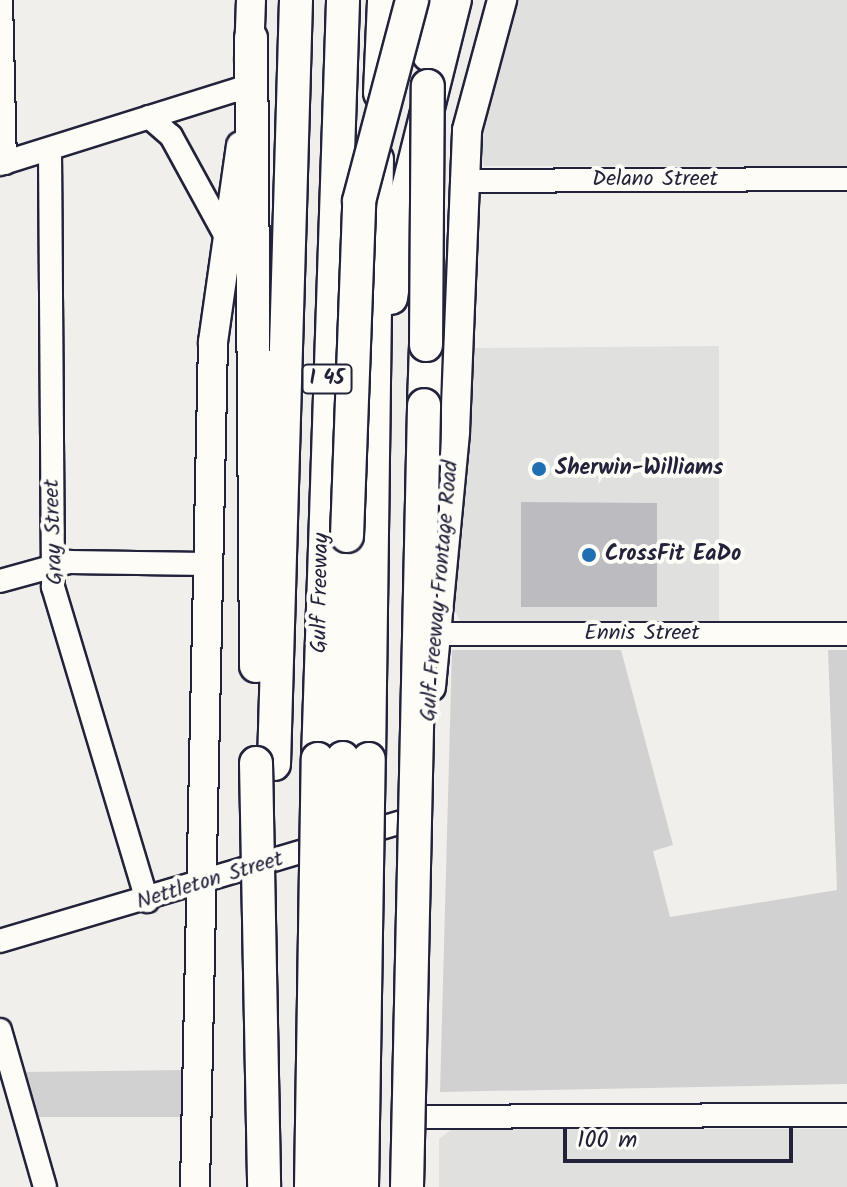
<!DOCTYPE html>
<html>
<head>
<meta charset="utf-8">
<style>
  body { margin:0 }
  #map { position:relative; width:847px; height:1187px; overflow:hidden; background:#f0efec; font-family:Kalam,sans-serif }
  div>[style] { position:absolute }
  .built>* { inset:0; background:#e0e0df }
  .green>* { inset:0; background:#d2d1d1 }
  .building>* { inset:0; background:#bcbcc0 }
  .roads { filter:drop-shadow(2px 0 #22223b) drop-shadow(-2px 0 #22223b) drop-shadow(0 2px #22223b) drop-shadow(0 -2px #22223b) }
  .minor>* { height:22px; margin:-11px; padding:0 11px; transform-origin:11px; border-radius:11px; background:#fdfcf7 }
  .major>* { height:28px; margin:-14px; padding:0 14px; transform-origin:14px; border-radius:14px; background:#fdfcf7 }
  .highway>* { height:32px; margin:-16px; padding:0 16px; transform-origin:16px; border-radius:16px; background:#fdfcf7 }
  .bridges { filter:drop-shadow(2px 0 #22223b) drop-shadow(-2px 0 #22223b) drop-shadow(0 2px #22223b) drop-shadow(0 -2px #22223b) }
  .highway-bridge>* { height:32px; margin:-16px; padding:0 16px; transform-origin:16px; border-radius:16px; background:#fdfcf7 }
  .dots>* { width:22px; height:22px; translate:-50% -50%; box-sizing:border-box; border:4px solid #fdfcf7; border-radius:50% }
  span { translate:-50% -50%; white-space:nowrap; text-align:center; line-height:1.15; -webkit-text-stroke:8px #fdfcf7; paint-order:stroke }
  .shield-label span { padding:2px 6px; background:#fdfcf7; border:2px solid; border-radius:6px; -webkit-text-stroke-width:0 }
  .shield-label { font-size:20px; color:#22223b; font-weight:700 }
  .street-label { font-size:22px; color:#22223b }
  .poi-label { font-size:22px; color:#22223b; font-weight:700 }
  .left { translate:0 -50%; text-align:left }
  .scale { position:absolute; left:563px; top:1127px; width:230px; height:36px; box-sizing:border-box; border:4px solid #22223b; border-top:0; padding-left:10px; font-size:24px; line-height:28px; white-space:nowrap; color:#22223b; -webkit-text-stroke:6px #fdfcf7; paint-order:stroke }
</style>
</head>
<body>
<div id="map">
  <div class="built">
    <i style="clip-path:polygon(513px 0,847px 0,847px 167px,484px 166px,476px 149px)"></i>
    <i style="clip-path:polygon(719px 346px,719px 622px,460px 621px,451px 603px,466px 475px,470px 348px)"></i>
    <i style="clip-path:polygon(452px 1129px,847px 1129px,847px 1187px,439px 1187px,439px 1139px)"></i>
  </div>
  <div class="green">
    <i style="clip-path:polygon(452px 650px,621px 650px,673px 845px,653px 851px,670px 917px,837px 890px,828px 650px,847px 650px,847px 1084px,440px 1092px)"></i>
    <i style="clip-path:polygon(185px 1070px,184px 1117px,35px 1117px,23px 1072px)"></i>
  </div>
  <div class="building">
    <i style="clip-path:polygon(521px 502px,657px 503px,657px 607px,521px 607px)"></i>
  </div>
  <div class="roads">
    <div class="minor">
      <i style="left:1px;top:0;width:163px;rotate:88.6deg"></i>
      <i style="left:149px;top:117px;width:29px;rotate:41deg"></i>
      <i style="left:171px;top:136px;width:111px;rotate:61.3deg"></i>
      <i style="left:50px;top:151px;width:436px;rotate:89.6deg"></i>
      <i style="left:53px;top:587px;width:328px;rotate:73.3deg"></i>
      <i style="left:0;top:164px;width:257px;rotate:-17.4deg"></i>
      <i style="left:462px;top:181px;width:385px;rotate:-0.3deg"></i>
      <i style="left:0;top:581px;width:72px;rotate:-15.4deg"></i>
      <i style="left:69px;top:562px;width:137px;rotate:0.8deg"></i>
      <i style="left:436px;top:634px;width:411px"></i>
      <i style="left:0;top:941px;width:436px;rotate:-16.5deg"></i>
      <i style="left:0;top:1030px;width:163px;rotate:74deg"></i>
      <i style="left:417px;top:1117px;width:430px;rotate:-0.3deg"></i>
    </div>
    <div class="major">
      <i style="left:249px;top:57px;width:57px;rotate:-88deg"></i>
      <i style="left:431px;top:687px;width:257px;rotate:-84.6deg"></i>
      <i style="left:455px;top:431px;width:301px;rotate:-87.7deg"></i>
      <i style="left:467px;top:130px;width:135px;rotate:-74.9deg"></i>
      <i style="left:195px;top:1187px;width:845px;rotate:-88.78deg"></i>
      <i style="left:213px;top:342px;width:198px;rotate:-81.9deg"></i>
    </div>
    <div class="highway">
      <i style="left:251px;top:38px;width:628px;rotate:89.54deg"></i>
      <i style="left:429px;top:55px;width:55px;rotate:-90deg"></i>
      <i style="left:380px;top:93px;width:93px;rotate:-87.5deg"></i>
      <i style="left:391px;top:298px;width:103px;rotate:-81.6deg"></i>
      <i style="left:406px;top:196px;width:202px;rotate:-76deg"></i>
      <i style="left:424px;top:405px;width:60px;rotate:-88.1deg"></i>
      <i style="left:343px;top:758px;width:222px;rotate:-89deg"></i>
      <i style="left:318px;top:759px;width:759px;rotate:-88.11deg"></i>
      <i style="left:369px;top:759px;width:600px;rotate:-89.24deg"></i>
      <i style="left:274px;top:764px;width:764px;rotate:-88.35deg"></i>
    </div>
  </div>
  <div class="bridges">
    <div class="highway-bridge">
      <i style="left:426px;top:345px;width:259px;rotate:-89.6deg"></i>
      <i style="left:347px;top:536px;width:335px;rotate:-87.9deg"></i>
      <i style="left:359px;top:201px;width:208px;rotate:-75.2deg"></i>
      <i style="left:256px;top:763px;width:424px;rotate:88.9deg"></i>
      <i style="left:311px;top:1187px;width:428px;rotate:-89.1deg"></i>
      <i style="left:336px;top:1187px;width:429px;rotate:-89.1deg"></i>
      <i style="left:362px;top:1187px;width:428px;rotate:-89.1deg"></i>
      <i style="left:407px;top:1187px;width:782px;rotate:-88.75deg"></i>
    </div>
  </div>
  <div class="dots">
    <i style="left:539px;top:469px;background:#1f6fb2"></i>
    <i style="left:589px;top:555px;background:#1f6fb2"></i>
  </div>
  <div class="shield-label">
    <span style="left:327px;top:379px">I 45</span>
  </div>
  <div class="street-label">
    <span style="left:655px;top:180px">Delano Street</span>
    <span style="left:54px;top:532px;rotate:-92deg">Gray Street</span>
    <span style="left:440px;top:591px;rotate:-85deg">Gulf Freeway Frontage Road</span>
    <span style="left:321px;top:593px;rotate:-89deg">Gulf Freeway</span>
    <span style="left:642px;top:634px">Ennis Street</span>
    <span style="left:210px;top:881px;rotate:-17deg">Nettleton Street</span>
  </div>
  <div class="poi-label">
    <span class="left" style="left:555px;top:469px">Sherwin-Williams</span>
    <span class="left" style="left:605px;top:555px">CrossFit EaDo</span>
  </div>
  <div class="scale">100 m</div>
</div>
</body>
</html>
